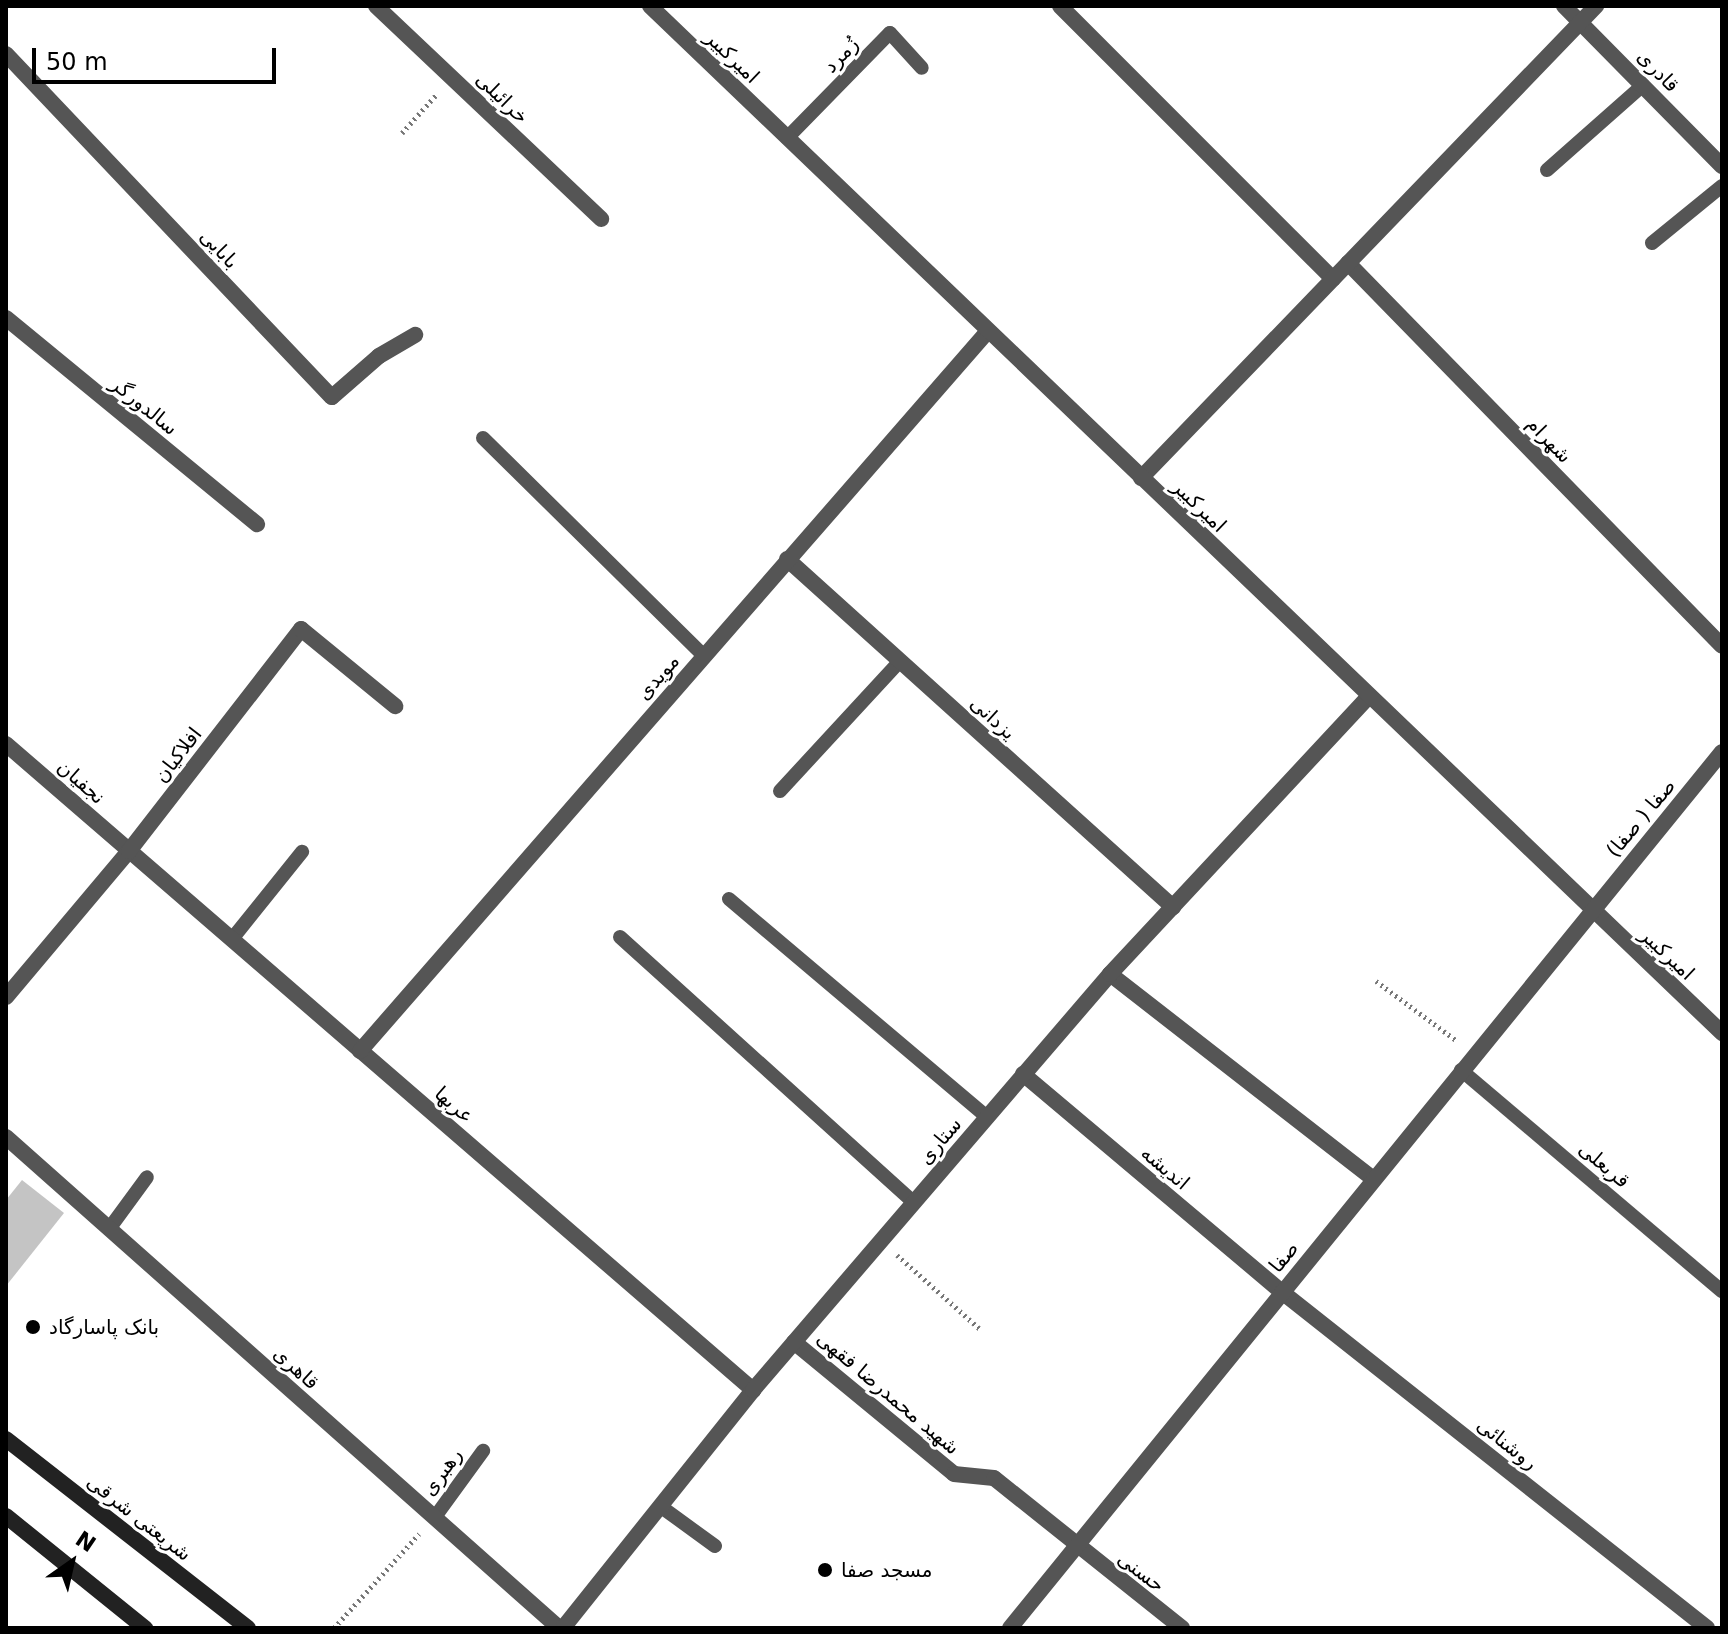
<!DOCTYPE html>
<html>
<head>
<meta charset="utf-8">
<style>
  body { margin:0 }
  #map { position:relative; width:1728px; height:1634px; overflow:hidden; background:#fff; font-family:"DejaVu Sans","Noto Naskh Arabic",sans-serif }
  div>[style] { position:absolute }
  .building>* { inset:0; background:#c4c4c4 }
  .path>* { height:5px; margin-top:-2.5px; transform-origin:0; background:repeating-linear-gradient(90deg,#777 0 2px,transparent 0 6px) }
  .service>* { height:14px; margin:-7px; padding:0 7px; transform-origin:7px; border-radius:7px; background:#555 }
  .minor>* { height:16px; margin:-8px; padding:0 8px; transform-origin:8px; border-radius:8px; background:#555 }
  .tertiary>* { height:16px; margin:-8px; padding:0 8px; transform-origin:8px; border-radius:8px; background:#555 }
  .secondary>* { height:16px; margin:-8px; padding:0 8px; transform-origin:8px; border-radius:8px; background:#222 }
  .dots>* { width:22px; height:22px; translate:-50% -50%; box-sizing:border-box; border:4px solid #fff; border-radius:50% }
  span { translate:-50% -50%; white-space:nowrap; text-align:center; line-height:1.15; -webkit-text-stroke:6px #fff; paint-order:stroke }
  .street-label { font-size:20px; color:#000 }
  .poi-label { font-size:20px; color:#000 }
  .left { translate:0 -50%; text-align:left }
  .frame { position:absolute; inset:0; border:8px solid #000; pointer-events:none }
  .north { position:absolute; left:32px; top:1522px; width:80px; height:80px; -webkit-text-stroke:6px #fff; paint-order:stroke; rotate:34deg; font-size:22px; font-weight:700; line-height:32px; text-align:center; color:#000 }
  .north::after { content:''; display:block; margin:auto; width:28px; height:36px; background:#000; clip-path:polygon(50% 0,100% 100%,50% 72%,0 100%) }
  .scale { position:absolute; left:32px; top:48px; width:244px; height:36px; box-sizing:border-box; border:4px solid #000; border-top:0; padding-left:10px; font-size:24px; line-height:28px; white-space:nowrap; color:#000; -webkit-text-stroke:6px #fff; paint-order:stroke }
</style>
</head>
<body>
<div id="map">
  <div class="building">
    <i style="clip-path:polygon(22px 1180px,64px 1213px,6px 1286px,6px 1200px)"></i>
  </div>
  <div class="path">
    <i style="left:402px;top:133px;width:51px;rotate:-48.2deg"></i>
    <i style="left:1376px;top:981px;width:101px;rotate:36.5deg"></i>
    <i style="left:897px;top:1255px;width:111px;rotate:41.7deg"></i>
    <i style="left:334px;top:1628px;width:127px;rotate:-47.9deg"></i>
  </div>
  <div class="service">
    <i style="left:787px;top:138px;width:147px;rotate:-45.6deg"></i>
    <i style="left:890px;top:33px;width:47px;rotate:47.6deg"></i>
    <i style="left:1547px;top:170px;width:128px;rotate:-41.5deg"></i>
    <i style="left:1652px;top:243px;width:90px;rotate:-39.2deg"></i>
    <i style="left:483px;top:438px;width:309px;rotate:44.6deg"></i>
    <i style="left:780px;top:791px;width:177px;rotate:-47.3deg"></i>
    <i style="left:729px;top:899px;width:338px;rotate:40.2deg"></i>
    <i style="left:620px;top:937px;width:396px;rotate:42.1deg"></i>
    <i style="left:232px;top:939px;width:112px;rotate:-51.2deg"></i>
    <i style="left:1461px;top:1070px;width:342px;rotate:40.3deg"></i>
    <i style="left:109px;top:1229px;width:64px;rotate:-53.8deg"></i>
    <i style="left:660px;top:1506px;width:68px;rotate:36deg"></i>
    <i style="left:435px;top:1517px;width:82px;rotate:-54deg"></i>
  </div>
  <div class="minor">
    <i style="left:376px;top:6px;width:310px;rotate:43.4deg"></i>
    <i style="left:1060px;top:6px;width:386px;rotate:45deg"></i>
    <i style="left:1564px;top:6px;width:225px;rotate:45.4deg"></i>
    <i style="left:6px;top:54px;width:473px;rotate:46.5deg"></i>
    <i style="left:332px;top:397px;width:62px;rotate:-41.1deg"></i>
    <i style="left:379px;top:356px;width:42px;rotate:-30.3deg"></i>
    <i style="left:1348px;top:263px;width:535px;rotate:45.68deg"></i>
    <i style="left:6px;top:318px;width:325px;rotate:39.4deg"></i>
    <i style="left:1141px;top:478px;width:656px;rotate:-46.05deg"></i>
    <i style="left:787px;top:559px;width:520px;rotate:42.04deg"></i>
    <i style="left:6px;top:744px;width:988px;rotate:40.85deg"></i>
    <i style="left:1110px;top:974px;width:333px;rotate:37.9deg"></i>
    <i style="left:6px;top:997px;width:191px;rotate:-49.9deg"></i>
    <i style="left:129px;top:851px;width:281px;rotate:-52.2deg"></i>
    <i style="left:301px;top:629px;width:122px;rotate:39.3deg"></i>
    <i style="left:360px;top:1051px;width:955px;rotate:-48.9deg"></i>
    <i style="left:1023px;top:1074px;width:339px;rotate:40.1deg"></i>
    <i style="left:1282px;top:1292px;width:542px;rotate:38.33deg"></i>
    <i style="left:6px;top:1137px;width:740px;rotate:41.6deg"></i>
    <i style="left:794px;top:1342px;width:207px;rotate:39.5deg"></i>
    <i style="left:954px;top:1474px;width:40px;rotate:5.7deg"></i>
    <i style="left:994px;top:1478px;width:241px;rotate:38.6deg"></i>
    <i style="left:563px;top:1628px;width:305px;rotate:-51.4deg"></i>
    <i style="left:753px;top:1390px;width:548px;rotate:-49.36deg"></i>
    <i style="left:1110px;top:974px;width:379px;rotate:-47deg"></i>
  </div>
  <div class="tertiary">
    <i style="left:650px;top:6px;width:1485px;rotate:43.77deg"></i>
    <i style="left:1010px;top:1628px;width:1129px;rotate:-50.9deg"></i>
  </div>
  <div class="secondary">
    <i style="left:6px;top:1439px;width:307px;rotate:38deg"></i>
    <i style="left:6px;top:1516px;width:179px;rotate:38.9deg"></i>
  </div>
  <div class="dots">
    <i style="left:33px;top:1327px;background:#000"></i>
    <i style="left:825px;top:1570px;background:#000"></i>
  </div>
  <div class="street-label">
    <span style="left:841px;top:55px;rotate:-46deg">زُمرد</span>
    <span style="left:732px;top:57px;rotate:44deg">امیرکبیر</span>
    <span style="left:1658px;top:71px;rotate:46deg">قادری</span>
    <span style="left:502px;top:98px;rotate:44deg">خرائیلی</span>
    <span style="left:219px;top:249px;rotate:46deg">بابایی</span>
    <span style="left:144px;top:406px;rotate:39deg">سالدورگر</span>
    <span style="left:1549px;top:440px;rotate:46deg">شهرام</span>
    <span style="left:1199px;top:506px;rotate:44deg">امیرکبیر</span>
    <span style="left:658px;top:677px;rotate:-49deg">مویدی</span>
    <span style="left:993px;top:718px;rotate:42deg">یزدانی</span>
    <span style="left:178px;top:755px;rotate:-52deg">افلاکیان</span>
    <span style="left:81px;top:782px;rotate:41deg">نجفیان</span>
    <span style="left:1641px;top:818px;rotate:-50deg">صفا ( صفا)</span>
    <span style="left:1667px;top:954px;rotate:43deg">امیرکبیر</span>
    <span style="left:454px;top:1105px;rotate:41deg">عربها</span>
    <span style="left:940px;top:1141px;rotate:-50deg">ستاری</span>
    <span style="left:1604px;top:1165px;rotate:40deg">قربعلی</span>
    <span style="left:1165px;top:1168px;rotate:40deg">اندیشه</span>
    <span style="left:1284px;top:1257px;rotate:-51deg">صفا</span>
    <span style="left:296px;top:1368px;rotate:42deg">قاهری</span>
    <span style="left:888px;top:1393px;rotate:40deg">شهید محمدرضا فقهی</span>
    <span style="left:1507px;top:1444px;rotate:38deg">روشنائی</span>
    <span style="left:442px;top:1472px;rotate:-54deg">رهبری</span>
    <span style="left:139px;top:1518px;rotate:38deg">شریعتی شرقی</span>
    <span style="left:1141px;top:1572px;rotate:37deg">حسنی</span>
  </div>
  <div class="poi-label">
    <span class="left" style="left:49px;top:1327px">بانک پاسارگاد</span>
    <span class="left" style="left:841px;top:1570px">مسجد صفا</span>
  </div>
  <div class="frame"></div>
  <div class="north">N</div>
  <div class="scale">50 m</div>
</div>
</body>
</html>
